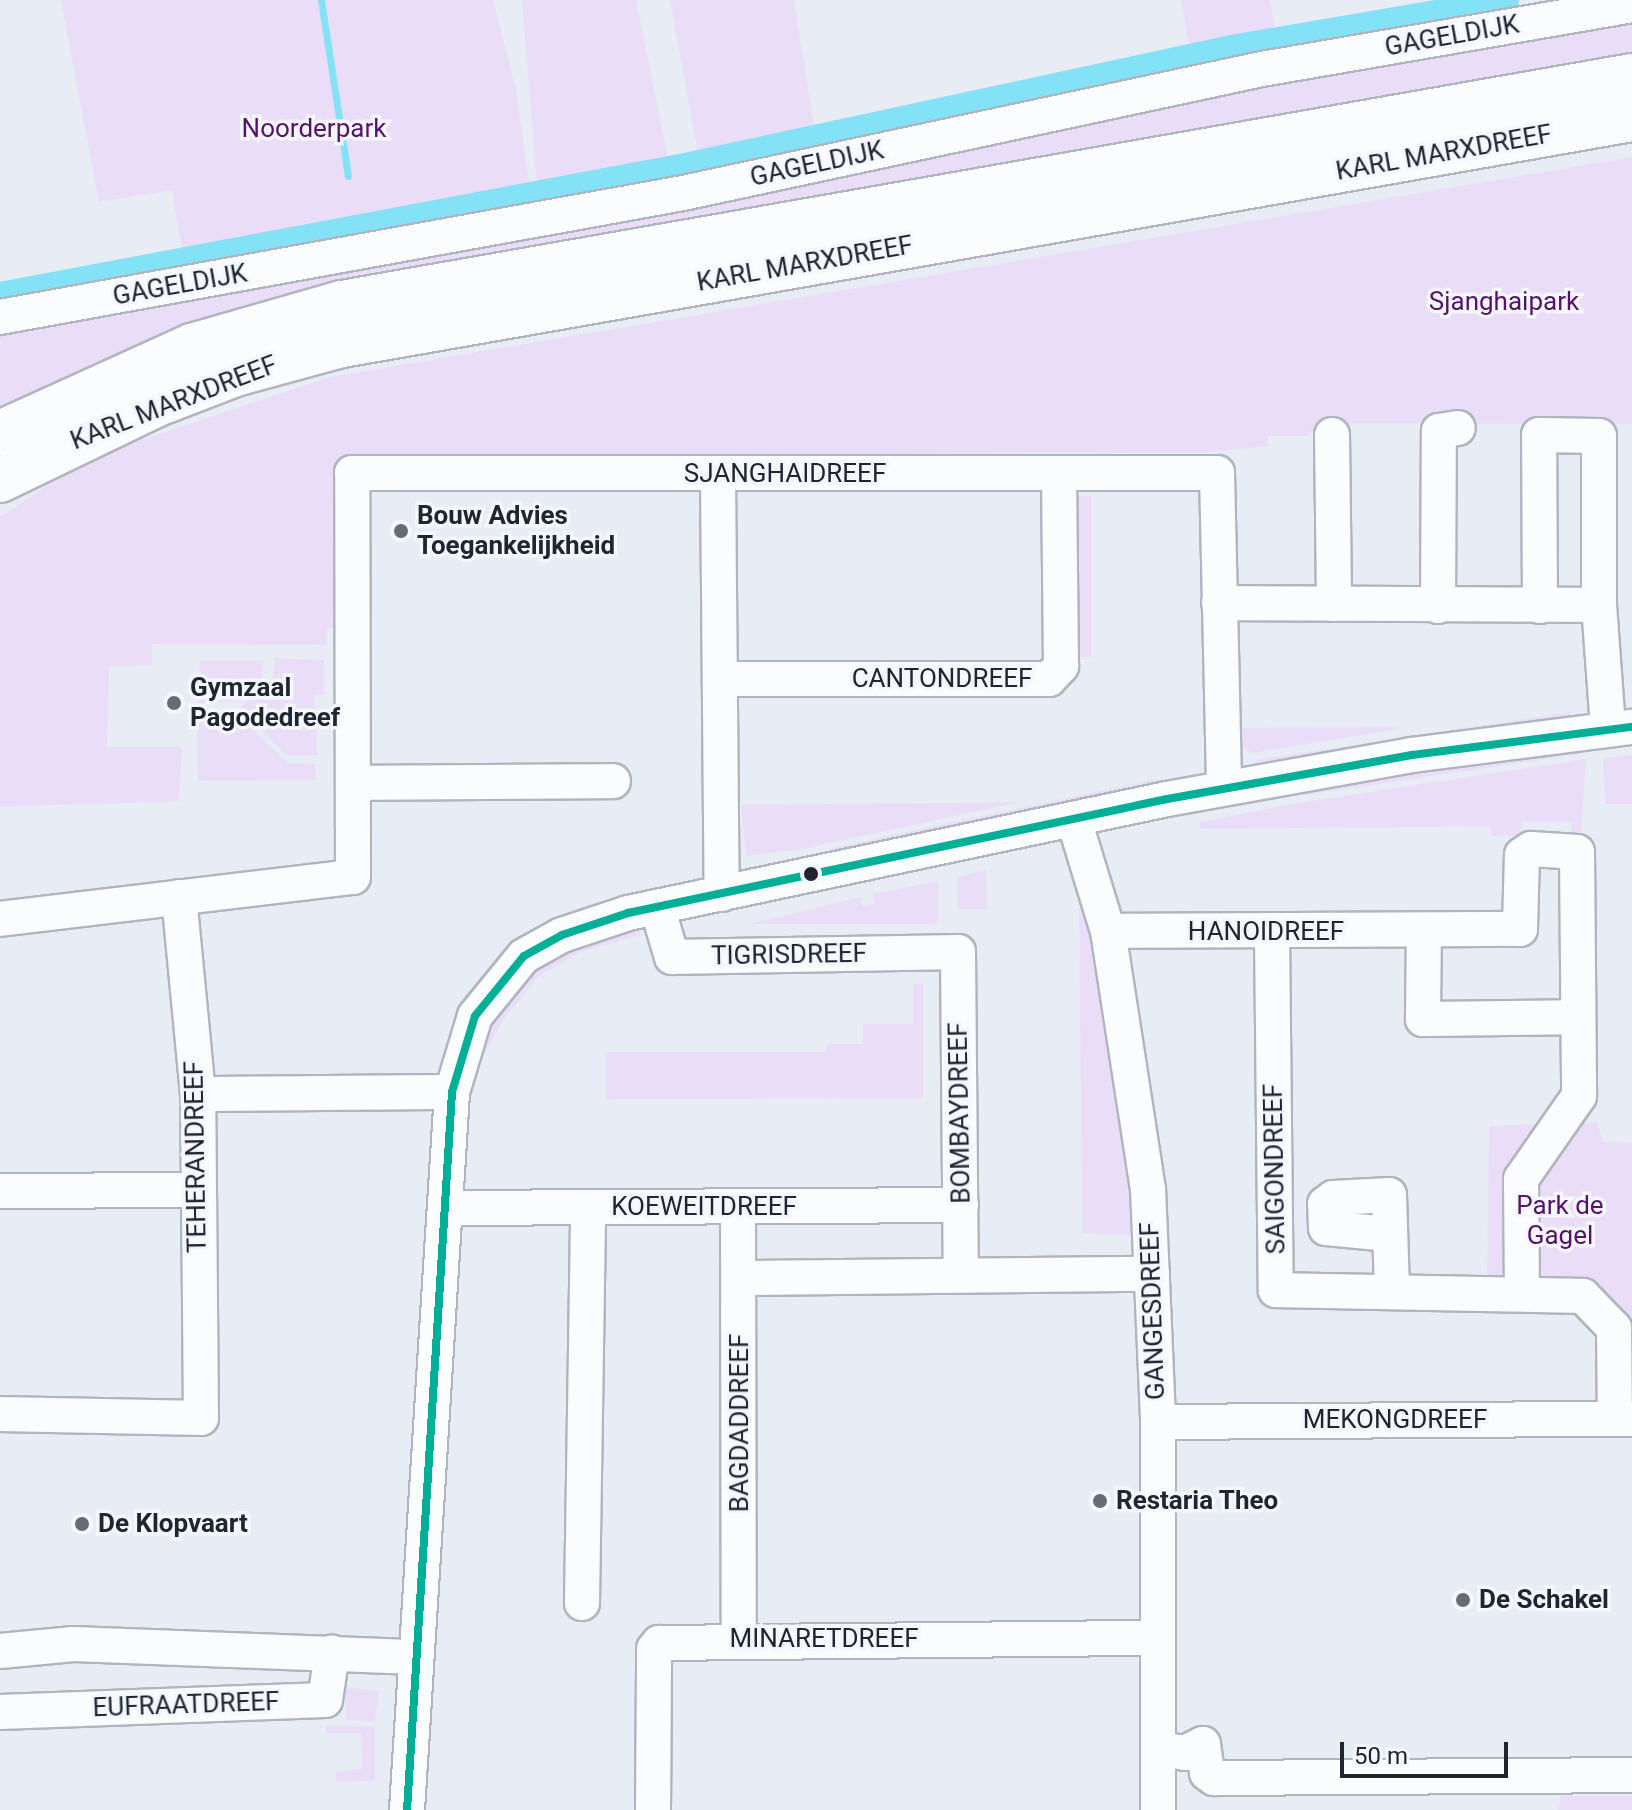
<!DOCTYPE html>
<html>
<head>
<meta charset="utf-8">
<style>
  body { margin:0 }
  #map { position:relative; width:1632px; height:1810px; overflow:hidden; background:#e7ecf5; font-family:Roboto,sans-serif }
  div>[style] { position:absolute }
  .green>* { inset:0; background:#eaddf8 }
  .stream>* { height:7px; margin:-3.5px; padding:0 3.5px; transform-origin:3.5px; border-radius:3.5px; background:#84e2f7 }
  .canal>* { height:24px; margin:-12px; padding:0 12px; transform-origin:12px; border-radius:12px; background:#84e2f7 }
  .roads { filter:drop-shadow(2px 0 #b1b5be) drop-shadow(-2px 0 #b1b5be) drop-shadow(0 2px #b1b5be) drop-shadow(0 -2px #b1b5be) }
  .minor>* { height:34px; margin:-17px; padding:0 17px; transform-origin:17px; border-radius:17px; background:#fbfcfe }
  .highway>* { height:44px; margin:-22px; padding:0 22px; transform-origin:22px; border-radius:22px; background:#fbfcfe }
  .bus-1>* { height:8px; margin:-4px; padding:0 4px; transform-origin:4px; border-radius:4px; background:#00af98 }
  .dots>* { width:22px; height:22px; translate:-50% -50%; box-sizing:border-box; border:4px solid #f4f7fd; border-radius:50% }
  span { translate:-50% -50%; white-space:nowrap; text-align:center; line-height:1.15; -webkit-text-stroke:7px #f4f7fd; paint-order:stroke }
  .street-label { font-size:26px; color:#202530 }
  .park-label { font-size:26px; color:#55116c }
  .poi-label { font-size:26px; color:#202530; font-weight:700 }
  .left { translate:0 -50%; text-align:left }
  .scale { position:absolute; left:1340px; top:1742px; width:168px; height:36px; box-sizing:border-box; border:4px solid #202530; border-top:0; padding-left:10px; font-size:24px; line-height:28px; white-space:nowrap; color:#202530; -webkit-text-stroke:6px #f4f7fd; paint-order:stroke }
</style>
</head>
<body>
<div id="map">
  <div class="green">
    <i style="clip-path:polygon(61px 0,493px 0,516px 89px,534px 220px,212px 279px,208px 259px,184px 264px,172px 190px,99px 202px)"></i>
    <i style="clip-path:polygon(522px 0,636px 0,671px 174px,544px 199px,537px 185px)"></i>
    <i style="clip-path:polygon(670px 0,794px 0,817px 144px,700px 164px)"></i>
    <i style="clip-path:polygon(1181px 0,1270px 0,1277px 43px,1192px 62px)"></i>
    <i style="clip-path:polygon(1632px 11px,1632px 62px,116px 359px,0 406px,0 330px)"></i>
    <i style="clip-path:polygon(1632px 157px,1632px 424px,1316px 423px,1308px 436px,1268px 436px,1268px 446px,1207px 452px,373px 457px,336px 627px,327px 628px,326px 645px,152px 644px,152px 665px,109px 666px,107px 747px,182px 747px,179px 801px,0 807px,0 517px,91px 457px,330px 377px)"></i>
    <i style="clip-path:polygon(1070px 496px,1091px 496px,1091px 657px,1069px 657px)"></i>
    <i style="clip-path:polygon(275px 658px,324px 660px,324px 694px,314px 695px,317px 755px,286px 755px,240px 708px,273px 679px)"></i>
    <i style="clip-path:polygon(200px 661px,263px 661px,262px 677px,234px 701px,198px 703px)"></i>
    <i style="clip-path:polygon(197px 709px,235px 713px,288px 763px,315px 764px,316px 780px,198px 781px)"></i>
    <i style="clip-path:polygon(1570px 712px,1571px 718px,1257px 766px,1256px 760px)"></i>
    <i style="clip-path:polygon(1240px 728px,1398px 727px,1398px 729px,1252px 753px,1242px 746px)"></i>
    <i style="clip-path:polygon(1579px 747px,1580px 754px,1297px 796px,1296px 789px)"></i>
    <i style="clip-path:polygon(1632px 755px,1632px 804px,1605px 804px,1603px 758px)"></i>
    <i style="clip-path:polygon(1586px 759px,1581px 837px,1572px 838px,1571px 822px,1522px 822px,1521px 835px,1492px 836px,1491px 826px,1200px 829px,1200px 822px,1298px 803px)"></i>
    <i style="clip-path:polygon(1157px 779px,1159px 786px,849px 851px,828px 849px)"></i>
    <i style="clip-path:polygon(1019px 802px,807px 848px,746px 856px,741px 805px)"></i>
    <i style="clip-path:polygon(986px 870px,987px 909px,958px 909px,957px 877px)"></i>
    <i style="clip-path:polygon(938px 881px,938px 922px,933px 924px,750px 924px,860px 897px,862px 906px,875px 904px,873px 894px)"></i>
    <i style="clip-path:polygon(1079px 885px,1093px 920px,1139px 1235px,1082px 1233px)"></i>
    <i style="clip-path:polygon(593px 903px,596px 913px,449px 1040px,461px 1001px,503px 949px,549px 919px)"></i>
    <i style="clip-path:polygon(635px 924px,641px 935px,580px 952px,538px 977px,504px 1019px,467px 1085px,477px 1037px,533px 964px)"></i>
    <i style="clip-path:polygon(913px 984px,923px 984px,923px 1098px,606px 1099px,606px 1052px,826px 1052px,827px 1044px,863px 1044px,863px 1024px,913px 1024px)"></i>
    <i style="clip-path:polygon(1597px 1122px,1603px 1142px,1632px 1143px,1632px 1419px,1601px 1314px,1487px 1290px,1489px 1126px)"></i>
    <i style="clip-path:polygon(345px 1687px,379px 1691px,375px 1721px,346px 1720px)"></i>
    <i style="clip-path:polygon(326px 1726px,375px 1727px,375px 1781px,336px 1782px,337px 1771px,362px 1769px,361px 1733px,326px 1733px)"></i>
    <i style="clip-path:polygon(1561px 1796px,1632px 1796px,1632px 1810px,1558px 1810px)"></i>
  </div>
  <div class="stream">
    <i style="left:321px;top:0;width:178px;rotate:81.3deg"></i>
  </div>
  <div class="canal">
    <i style="left:0;top:294px;width:697px;rotate:-10.67deg"></i>
    <i style="left:685px;top:165px;width:559px;rotate:-12.2deg"></i>
    <i style="left:1231px;top:47px;width:280px;rotate:-9.7deg"></i>
  </div>
  <div class="roads">
    <div class="minor">
      <i style="left:0;top:317px;width:694px;rotate:-10.29deg"></i>
      <i style="left:683px;top:193px;width:592px;rotate:-12.09deg"></i>
      <i style="left:1262px;top:69px;width:375px;rotate:-9.8deg"></i>
      <i style="left:1332px;top:435px;width:169px;rotate:89.3deg"></i>
      <i style="left:718px;top:474px;width:420px;rotate:89.5deg"></i>
      <i style="left:1219px;top:603px;width:380px;rotate:0.3deg"></i>
      <i style="left:1438px;top:606px;width:175px;rotate:-89.7deg"></i>
      <i style="left:1439px;top:431px;width:19px;rotate:-9deg"></i>
      <i style="left:1540px;top:606px;width:171px;rotate:-90.3deg"></i>
      <i style="left:1539px;top:435px;width:60px;rotate:1deg"></i>
      <i style="left:1599px;top:436px;width:169px;rotate:90deg"></i>
      <i style="left:1599px;top:605px;width:124px;rotate:85.8deg"></i>
      <i style="left:722px;top:679px;width:327px"></i>
      <i style="left:1049px;top:679px;width:18px;rotate:-47deg"></i>
      <i style="left:1061px;top:666px;width:192px;rotate:-90.6deg"></i>
      <i style="left:357px;top:783px;width:256px;rotate:-0.4deg"></i>
      <i style="left:1074px;top:820px;width:116px;rotate:73deg"></i>
      <i style="left:1108px;top:931px;width:261px;rotate:81.2deg"></i>
      <i style="left:1148px;top:1189px;width:233px;rotate:87.5deg"></i>
      <i style="left:1158px;top:1422px;width:388px;rotate:90deg"></i>
      <i style="left:657px;top:907px;width:52px;rotate:73.3deg"></i>
      <i style="left:672px;top:957px;width:286px;rotate:-1deg"></i>
      <i style="left:958px;top:952px;width:322px;rotate:89.5deg"></i>
      <i style="left:0;top:919px;width:355px;rotate:-6.8deg"></i>
      <i style="left:353px;top:877px;width:404px;rotate:-90.1deg"></i>
      <i style="left:352px;top:473px;width:865px"></i>
      <i style="left:1217px;top:473px;width:315px;rotate:88.7deg"></i>
      <i style="left:1108px;top:931px;width:412px;rotate:-0.3deg"></i>
      <i style="left:1520px;top:929px;width:74px;rotate:-88.5deg"></i>
      <i style="left:1522px;top:855px;width:11px;rotate:-34deg"></i>
      <i style="left:1531px;top:849px;width:46px;rotate:3.7deg"></i>
      <i style="left:1577px;top:852px;width:244px;rotate:89.5deg"></i>
      <i style="left:1579px;top:1096px;width:101px;rotate:124.9deg"></i>
      <i style="left:1521px;top:1179px;width:113px;rotate:89.5deg"></i>
      <i style="left:1424px;top:931px;width:88px;rotate:90.7deg"></i>
      <i style="left:1423px;top:1019px;width:153px;rotate:-0.7deg"></i>
      <i style="left:1272px;top:933px;width:357px;rotate:89.4deg"></i>
      <i style="left:1276px;top:1290px;width:307px;rotate:1.1deg"></i>
      <i style="left:1583px;top:1296px;width:45px;rotate:45.9deg"></i>
      <i style="left:1614px;top:1328px;width:91px;rotate:89.4deg"></i>
      <i style="left:198px;top:1094px;width:254px;rotate:-0.5deg"></i>
      <i style="left:0;top:1191px;width:196px;rotate:-0.3deg"></i>
      <i style="left:738px;top:1207px;width:432px;rotate:89.9deg"></i>
      <i style="left:446px;top:1208px;width:515px;rotate:-0.33deg"></i>
      <i style="left:1389px;top:1234px;width:63px;rotate:-174.6deg"></i>
      <i style="left:1326px;top:1228px;width:24px;rotate:-92deg"></i>
      <i style="left:1325px;top:1204px;width:10px;rotate:-37deg"></i>
      <i style="left:1333px;top:1198px;width:56px;rotate:-3.1deg"></i>
      <i style="left:1389px;top:1195px;width:96px;rotate:88.2deg"></i>
      <i style="left:741px;top:1278px;width:411px;rotate:-0.6deg"></i>
      <i style="left:0;top:1414px;width:201px;rotate:1.1deg"></i>
      <i style="left:201px;top:1418px;width:324px;rotate:-90.5deg"></i>
      <i style="left:198px;top:1094px;width:198px;rotate:-95.5deg"></i>
      <i style="left:1158px;top:1422px;width:474px;rotate:-0.4deg"></i>
      <i style="left:582px;top:1603px;width:395px;rotate:-89.1deg"></i>
      <i style="left:0;top:1651px;width:74px;rotate:-5.4deg"></i>
      <i style="left:74px;top:1644px;width:342px;rotate:2.2deg"></i>
      <i style="left:0;top:1712px;width:325px;rotate:-2.1deg"></i>
      <i style="left:325px;top:1700px;width:48px;rotate:-81.5deg"></i>
      <i style="left:1158px;top:1749px;width:27px;rotate:8deg"></i>
      <i style="left:1185px;top:1753px;width:20px;rotate:-27deg"></i>
      <i style="left:1203px;top:1744px;width:29px;rotate:82deg"></i>
      <i style="left:1207px;top:1773px;width:9px;rotate:36deg"></i>
      <i style="left:1214px;top:1778px;width:418px;rotate:-0.4deg"></i>
      <i style="left:407px;top:1810px;width:719px;rotate:-86.41deg"></i>
      <i style="left:452px;top:1092px;width:79px;rotate:-73.2deg"></i>
      <i style="left:475px;top:1016px;width:77px;rotate:-50.8deg"></i>
      <i style="left:524px;top:956px;width:43px;rotate:-28.9deg"></i>
      <i style="left:562px;top:935px;width:70px;rotate:-18.4deg"></i>
      <i style="left:628px;top:913px;width:551px;rotate:-11.94deg"></i>
      <i style="left:1167px;top:799px;width:249px;rotate:-10.2deg"></i>
      <i style="left:1412px;top:755px;width:222px;rotate:-7.3deg"></i>
      <i style="left:653px;top:1810px;width:161px;rotate:-89.6deg"></i>
      <i style="left:654px;top:1649px;width:8px;rotate:-50deg"></i>
      <i style="left:659px;top:1643px;width:498px;rotate:-0.6deg"></i>
    </div>
    <div class="highway">
      <i style="left:0;top:433px;width:211px;rotate:-24.4deg"></i>
      <i style="left:192px;top:346px;width:156px;rotate:-16deg"></i>
      <i style="left:342px;top:303px;width:1310px;rotate:-9.98deg"></i>
      <i style="left:0;top:480px;width:172px;rotate:-25.8deg"></i>
      <i style="left:155px;top:405px;width:86px;rotate:-21.2deg"></i>
      <i style="left:235px;top:374px;width:111px;rotate:-15.2deg"></i>
      <i style="left:342px;top:345px;width:1310px;rotate:-9.94deg"></i>
    </div>
  </div>
  <div class="bus-1">
    <i style="left:407px;top:1810px;width:719px;rotate:-86.41deg"></i>
    <i style="left:452px;top:1092px;width:79px;rotate:-73.2deg"></i>
    <i style="left:475px;top:1016px;width:77px;rotate:-50.8deg"></i>
    <i style="left:524px;top:956px;width:43px;rotate:-28.9deg"></i>
    <i style="left:562px;top:935px;width:70px;rotate:-18.4deg"></i>
    <i style="left:628px;top:913px;width:551px;rotate:-11.94deg"></i>
    <i style="left:1167px;top:799px;width:249px;rotate:-10.2deg"></i>
    <i style="left:1412px;top:755px;width:222px;rotate:-7.3deg"></i>
  </div>
  <div class="dots">
    <i style="left:401px;top:531px;background:#666b75"></i>
    <i style="left:174px;top:703px;background:#666b75"></i>
    <i style="left:811px;top:874px;background:#202530"></i>
    <i style="left:1100px;top:1501px;background:#666b75"></i>
    <i style="left:82px;top:1524px;background:#666b75"></i>
    <i style="left:1463px;top:1600px;background:#666b75"></i>
  </div>
  <div class="street-label">
    <span style="left:1452px;top:36px;rotate:-10deg">GAGELDIJK</span>
    <span style="left:1444px;top:153px;rotate:-10deg">KARL MARXDREEF</span>
    <span style="left:817px;top:164px;rotate:-12deg">GAGELDIJK</span>
    <span style="left:805px;top:264px;rotate:-10deg">KARL MARXDREEF</span>
    <span style="left:180px;top:285px;rotate:-10deg">GAGELDIJK</span>
    <span style="left:174px;top:403px;rotate:-21deg">KARL MARXDREEF</span>
    <span style="left:785px;top:474px">SJANGHAIDREEF</span>
    <span style="left:942px;top:679px">CANTONDREEF</span>
    <span style="left:1266px;top:932px">HANOIDREEF</span>
    <span style="left:789px;top:955px;rotate:-1deg">TIGRISDREEF</span>
    <span style="left:960px;top:1113px;rotate:-91deg">BOMBAYDREEF</span>
    <span style="left:196px;top:1157px;rotate:-91deg">TEHERANDREEF</span>
    <span style="left:1275px;top:1169px;rotate:-91deg">SAIGONDREEF</span>
    <span style="left:704px;top:1207px">KOEWEITDREEF</span>
    <span style="left:1153px;top:1311px;rotate:-92deg">GANGESDREEF</span>
    <span style="left:1395px;top:1420px">MEKONGDREEF</span>
    <span style="left:740px;top:1423px;rotate:-90deg">BAGDADDREEF</span>
    <span style="left:824px;top:1639px">MINARETDREEF</span>
    <span style="left:186px;top:1705px;rotate:-2deg">EUFRAATDREEF</span>
  </div>
  <div class="park-label">
    <span style="left:314px;top:129px">Noorderpark</span>
    <span style="left:1504px;top:302px">Sjanghaipark</span>
    <span style="left:1560px;top:1221px">Park de<br>Gagel</span>
  </div>
  <div class="poi-label">
    <span class="left" style="left:417px;top:531px">Bouw Advies<br>Toegankelijkheid</span>
    <span class="left" style="left:190px;top:703px">Gymzaal<br>Pagodedreef</span>
    <span class="left" style="left:1116px;top:1501px">Restaria Theo</span>
    <span class="left" style="left:98px;top:1524px">De Klopvaart</span>
    <span class="left" style="left:1479px;top:1600px">De Schakel</span>
  </div>
  <div class="scale">50 m</div>
</div>
</body>
</html>
